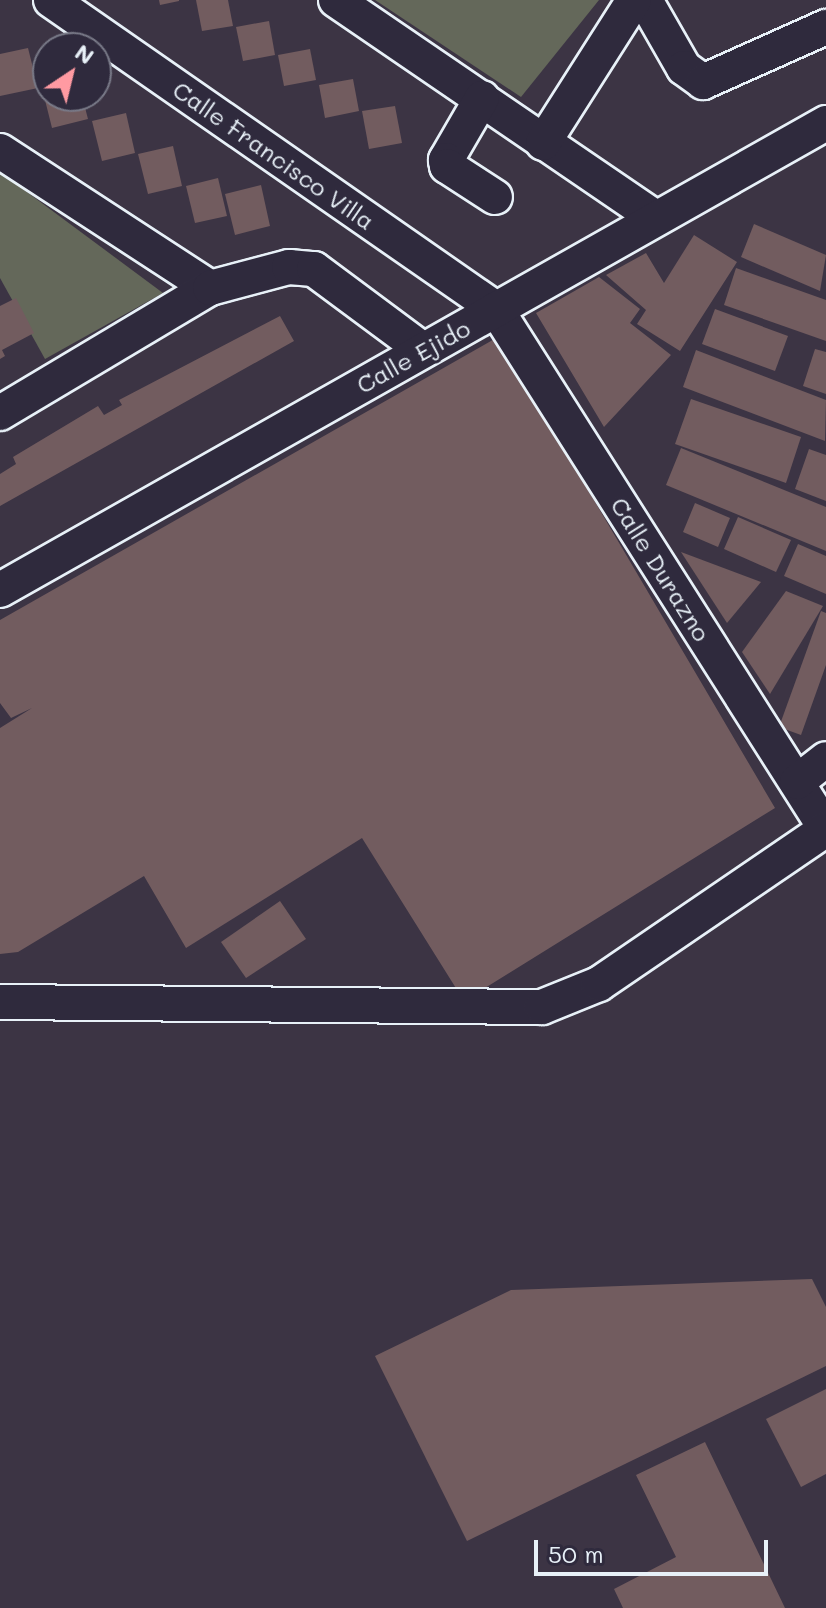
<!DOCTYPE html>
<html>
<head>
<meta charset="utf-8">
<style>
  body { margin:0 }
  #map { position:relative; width:826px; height:1608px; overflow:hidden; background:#3c3444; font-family:Mali,sans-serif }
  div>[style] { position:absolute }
  .green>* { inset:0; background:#64685a }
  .building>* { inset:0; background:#725c5f }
  .roads { filter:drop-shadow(2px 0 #e8f1f8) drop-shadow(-2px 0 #e8f1f8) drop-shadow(0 2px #e8f1f8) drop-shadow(0 -2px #e8f1f8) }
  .minor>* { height:34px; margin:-17px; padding:0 17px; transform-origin:17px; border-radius:17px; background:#2f2a3d }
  span { translate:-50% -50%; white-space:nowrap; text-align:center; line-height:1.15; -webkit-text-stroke:6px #2f2a3d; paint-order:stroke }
  .street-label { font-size:24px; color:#e8f1f8 }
  .north { position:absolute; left:32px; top:32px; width:80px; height:80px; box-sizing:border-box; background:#2f2a3d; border:2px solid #797a88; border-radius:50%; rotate:35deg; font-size:22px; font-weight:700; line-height:32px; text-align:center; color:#e8f1f8 }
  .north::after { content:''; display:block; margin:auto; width:28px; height:36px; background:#ff9aa2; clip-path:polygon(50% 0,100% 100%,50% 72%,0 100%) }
  .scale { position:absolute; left:534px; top:1540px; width:234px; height:36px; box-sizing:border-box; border:4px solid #e8f1f8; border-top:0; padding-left:10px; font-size:24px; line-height:28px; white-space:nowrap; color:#e8f1f8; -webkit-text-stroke:6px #2f2a3d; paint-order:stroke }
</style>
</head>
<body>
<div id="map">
  <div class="green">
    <i style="clip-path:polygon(375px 0,599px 0,521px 97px)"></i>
    <i style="clip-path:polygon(0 172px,163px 293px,45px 359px,0 278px)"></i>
  </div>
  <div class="building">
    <i style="clip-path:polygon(159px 0,179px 0,179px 1px,160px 5px)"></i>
    <i style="clip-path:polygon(196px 0,228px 0,233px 26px,202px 31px)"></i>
    <i style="clip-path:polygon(269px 21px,275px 55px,243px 61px,236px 27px)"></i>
    <i style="clip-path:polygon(28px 48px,38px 88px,0 96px,0 54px)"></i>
    <i style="clip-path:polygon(310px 49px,316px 80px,284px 86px,278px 55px)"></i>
    <i style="clip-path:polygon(353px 79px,359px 111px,325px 118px,319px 85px)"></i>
    <i style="clip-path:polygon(48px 86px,48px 96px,82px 96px,88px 119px,52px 128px,42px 88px)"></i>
    <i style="clip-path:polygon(395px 106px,402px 143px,369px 149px,362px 111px)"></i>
    <i style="clip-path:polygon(126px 113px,135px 153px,102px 161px,92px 121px)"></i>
    <i style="clip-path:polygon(173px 146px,182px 186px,148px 194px,138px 154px)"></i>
    <i style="clip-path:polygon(218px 178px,227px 216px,195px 223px,186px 186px)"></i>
    <i style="clip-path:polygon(261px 185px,270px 226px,235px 235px,225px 194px)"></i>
    <i style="clip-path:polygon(754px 224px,826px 255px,820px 291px,741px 257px)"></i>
    <i style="clip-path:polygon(694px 235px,737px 262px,680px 351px,637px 324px,646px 310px,606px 275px,646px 253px,664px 283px)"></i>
    <i style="clip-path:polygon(736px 268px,826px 300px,826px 341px,724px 305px)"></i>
    <i style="clip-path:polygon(599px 277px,640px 309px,630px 323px,671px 355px,604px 427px,536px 313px)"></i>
    <i style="clip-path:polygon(16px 298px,34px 333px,2px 350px,5px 356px,0 359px,0 306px)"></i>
    <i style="clip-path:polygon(715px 309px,788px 336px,775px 371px,702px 344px)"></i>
    <i style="clip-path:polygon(280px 316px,294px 341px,0 506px,0 474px,16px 464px,13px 457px,98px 406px,104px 415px,122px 405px,119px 400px)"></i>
    <i style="clip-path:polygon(498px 337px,775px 808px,464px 1001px,362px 838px,186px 948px,144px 876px,18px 952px,0 954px,0 728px,32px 708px,11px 718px,0 703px,0 620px)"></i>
    <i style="clip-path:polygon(815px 349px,826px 352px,826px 394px,803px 386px)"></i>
    <i style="clip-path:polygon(696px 350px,826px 400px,825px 441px,683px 387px)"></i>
    <i style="clip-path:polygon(691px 399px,801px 437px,786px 483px,675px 444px)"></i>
    <i style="clip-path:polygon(681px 448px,826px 507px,826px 551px,666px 485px)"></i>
    <i style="clip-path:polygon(809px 449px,826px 455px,826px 501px,795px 489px)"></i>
    <i style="clip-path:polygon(695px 503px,730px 518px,718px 547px,683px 532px)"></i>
    <i style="clip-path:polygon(738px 517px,791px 540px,776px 572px,724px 549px)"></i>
    <i style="clip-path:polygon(798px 544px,826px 556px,826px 594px,784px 576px)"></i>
    <i style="clip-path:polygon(681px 552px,761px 582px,727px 623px)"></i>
    <i style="clip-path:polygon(786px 591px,823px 606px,770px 694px,742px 652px)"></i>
    <i style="clip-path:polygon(821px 611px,826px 613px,826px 665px,801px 735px,779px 727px)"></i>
    <i style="clip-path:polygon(280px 901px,306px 939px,246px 978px,221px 942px)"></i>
    <i style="clip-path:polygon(812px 1279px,826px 1307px,826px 1366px,467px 1541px,375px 1356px,511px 1290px)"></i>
    <i style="clip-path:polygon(826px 1389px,826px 1474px,801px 1487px,766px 1419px)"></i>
    <i style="clip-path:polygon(705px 1442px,785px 1608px,623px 1608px,614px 1589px,676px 1557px,636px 1475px)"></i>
  </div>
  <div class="roads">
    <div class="minor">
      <i style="left:51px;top:0;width:542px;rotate:34.78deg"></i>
      <i style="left:496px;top:309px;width:616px;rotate:57.6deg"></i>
      <i style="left:336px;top:0;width:387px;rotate:34.3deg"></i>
      <i style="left:645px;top:0;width:78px;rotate:60.2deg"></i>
      <i style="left:684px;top:68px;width:24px;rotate:36deg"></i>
      <i style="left:703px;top:82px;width:135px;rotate:-24.1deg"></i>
      <i style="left:482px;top:98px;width:72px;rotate:120.1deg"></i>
      <i style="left:446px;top:160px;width:6px;rotate:81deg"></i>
      <i style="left:447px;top:166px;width:57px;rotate:32.9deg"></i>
      <i style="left:543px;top:143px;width:169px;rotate:-57.5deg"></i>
      <i style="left:0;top:151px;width:251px;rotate:33.1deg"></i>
      <i style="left:0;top:413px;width:244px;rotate:-30.8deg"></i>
      <i style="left:210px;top:288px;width:82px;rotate:-14.9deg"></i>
      <i style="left:289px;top:267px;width:25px;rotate:5deg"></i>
      <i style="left:314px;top:269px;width:136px;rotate:36.6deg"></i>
      <i style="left:0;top:590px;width:949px;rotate:-29.48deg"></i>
      <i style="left:797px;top:782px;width:37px;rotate:-38deg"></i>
      <i style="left:0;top:1002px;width:542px;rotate:0.53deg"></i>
      <i style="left:542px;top:1007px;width:61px;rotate:-22deg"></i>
      <i style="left:599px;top:984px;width:275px;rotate:-34.3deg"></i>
    </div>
  </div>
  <div class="street-label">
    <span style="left:274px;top:155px;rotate:35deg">Calle Francisco Villa</span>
    <span style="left:413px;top:356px;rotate:-29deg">Calle Ejido</span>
    <span style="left:661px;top:569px;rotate:58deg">Calle Durazno</span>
  </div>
  <div class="north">N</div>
  <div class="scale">50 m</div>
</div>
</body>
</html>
